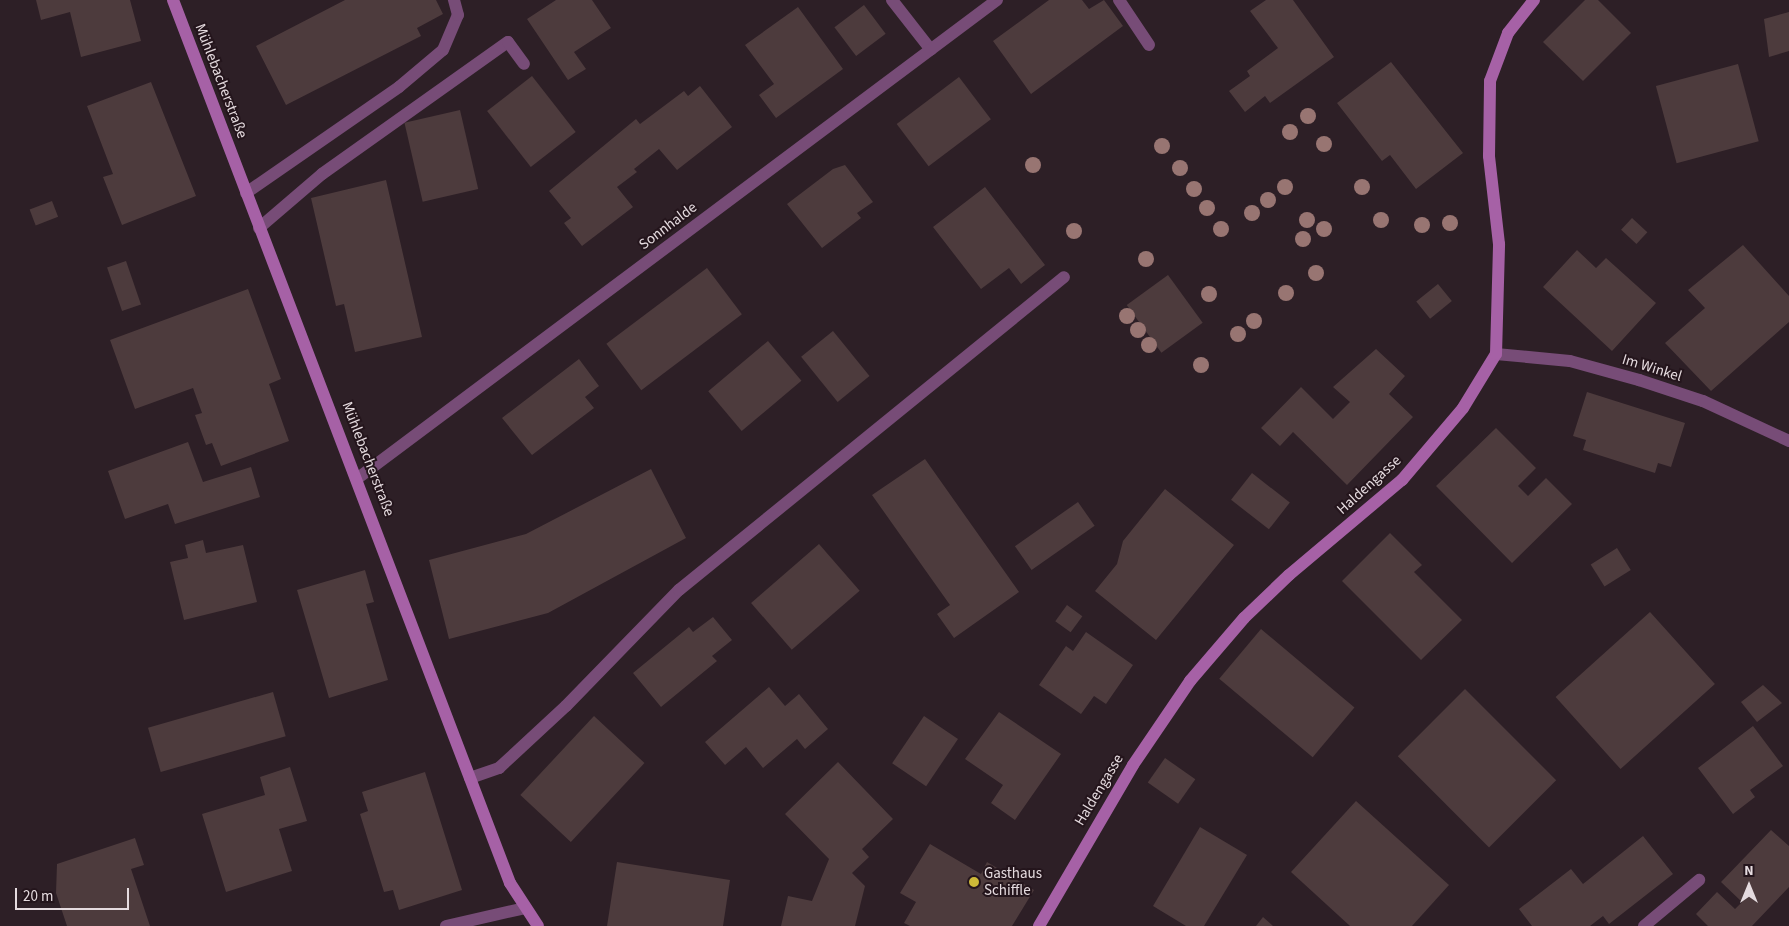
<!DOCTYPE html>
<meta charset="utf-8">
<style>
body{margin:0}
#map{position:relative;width:1789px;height:926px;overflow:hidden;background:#2d1f26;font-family:"Source Sans 3",sans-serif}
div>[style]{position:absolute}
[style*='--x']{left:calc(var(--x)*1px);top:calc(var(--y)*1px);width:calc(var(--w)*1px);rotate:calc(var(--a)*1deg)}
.building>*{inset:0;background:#4d3b3d;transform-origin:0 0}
.lane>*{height:12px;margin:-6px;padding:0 6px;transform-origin:6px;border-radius:6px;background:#774c77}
.street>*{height:12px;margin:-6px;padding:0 6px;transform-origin:6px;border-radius:6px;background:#774c77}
.secondary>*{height:12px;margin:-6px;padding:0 6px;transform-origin:6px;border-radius:6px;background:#a661a6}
.trees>*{width:16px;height:16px;margin:-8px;border-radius:50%;background:#987572}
.dots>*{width:14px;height:14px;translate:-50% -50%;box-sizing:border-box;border:2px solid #24151c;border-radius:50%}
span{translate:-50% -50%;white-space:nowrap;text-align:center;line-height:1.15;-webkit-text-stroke:4px #24151c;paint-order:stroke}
.street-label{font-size:15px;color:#e5dbdf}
.poi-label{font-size:15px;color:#e5dbdf}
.left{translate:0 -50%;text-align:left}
.north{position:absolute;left:1724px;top:861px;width:50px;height:50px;-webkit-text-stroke:4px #24151c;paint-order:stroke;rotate:0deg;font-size:14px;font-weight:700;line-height:20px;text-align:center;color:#e5dbdf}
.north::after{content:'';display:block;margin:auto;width:18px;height:22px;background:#e5dbdf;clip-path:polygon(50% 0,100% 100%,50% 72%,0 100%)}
.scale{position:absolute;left:15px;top:888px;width:114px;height:22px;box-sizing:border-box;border:2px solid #e5dbdf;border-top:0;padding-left:6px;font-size:15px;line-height:18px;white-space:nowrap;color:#e5dbdf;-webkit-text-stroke:4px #24151c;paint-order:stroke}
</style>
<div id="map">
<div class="building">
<div style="clip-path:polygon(36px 0,130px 0,141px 41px,81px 57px,70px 12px,41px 20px)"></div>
<div style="clip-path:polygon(345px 0,436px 0,443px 14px,417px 28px,421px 36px,286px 105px,256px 46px)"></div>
<div style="clip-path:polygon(556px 0,592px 0,611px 28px,574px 52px,586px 69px,568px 80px,527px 19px)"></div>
<div style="clip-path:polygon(1049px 0,1082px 0,1089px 9px,1104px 0,1123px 26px,1031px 94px,993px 41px)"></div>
<div style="clip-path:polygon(1266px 0,1293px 0,1334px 57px,1270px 103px,1265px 96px,1245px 112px,1229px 91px,1250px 76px,1247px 71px,1278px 48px,1250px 11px)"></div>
<div style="clip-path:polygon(1585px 0,1598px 0,1631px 33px,1583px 81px,1543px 42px)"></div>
<div style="left:864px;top:5px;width:36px;height:37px;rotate:53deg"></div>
<div style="clip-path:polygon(798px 7px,843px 69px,776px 118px,759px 95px,774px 84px,745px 45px)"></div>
<div style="clip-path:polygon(1789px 12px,1789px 51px,1769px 57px,1764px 19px)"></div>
<div style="clip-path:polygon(1391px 62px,1463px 153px,1416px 189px,1390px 155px,1382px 161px,1337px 103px)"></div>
<div style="left:1738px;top:64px;width:80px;height:85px;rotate:75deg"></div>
<div style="left:532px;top:76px;width:71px;height:57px;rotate:52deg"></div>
<div style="left:959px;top:77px;width:53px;height:78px;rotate:53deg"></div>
<div style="clip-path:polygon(151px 82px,196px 196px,122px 225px,103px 177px,113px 174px,87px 106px)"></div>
<div style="clip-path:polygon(700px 86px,732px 127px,677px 170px,659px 149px,634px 169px,637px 172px,617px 187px,633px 207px,582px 246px,564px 223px,571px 218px,549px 191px,636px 119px,640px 124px,684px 91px,688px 96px)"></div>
<div style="left:460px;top:110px;width:81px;height:57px;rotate:77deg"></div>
<div style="clip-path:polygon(845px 165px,873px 202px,857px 213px,861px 218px,822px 248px,787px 204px,833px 169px)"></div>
<div style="clip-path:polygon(386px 180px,422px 337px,355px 352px,344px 304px,336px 306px,311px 198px)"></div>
<div style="clip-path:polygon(985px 187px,1045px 265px,1021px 284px,1009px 268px,981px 289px,933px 227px)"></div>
<div style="left:52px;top:201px;width:17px;height:24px;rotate:69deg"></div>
<div style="left:1632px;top:218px;width:21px;height:16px;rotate:43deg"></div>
<div style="clip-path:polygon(1743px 245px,1789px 296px,1789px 322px,1711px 391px,1665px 343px,1705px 308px,1688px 290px)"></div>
<div style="clip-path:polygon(1577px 250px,1596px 268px,1606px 258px,1656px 303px,1612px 351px,1543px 287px)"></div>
<div style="left:126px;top:261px;width:46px;height:20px;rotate:71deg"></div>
<div style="left:707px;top:268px;width:58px;height:126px;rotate:53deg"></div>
<div style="left:1168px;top:275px;width:59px;height:51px;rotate:54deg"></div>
<div style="left:1438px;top:284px;width:22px;height:28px;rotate:51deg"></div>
<div style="clip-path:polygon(248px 289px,281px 379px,269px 384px,289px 441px,221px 466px,212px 443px,206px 445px,195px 415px,202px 413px,193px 388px,135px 409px,110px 340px)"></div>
<div style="left:833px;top:331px;width:58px;height:41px;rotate:51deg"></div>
<div style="left:768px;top:341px;width:52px;height:78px;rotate:50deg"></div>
<div style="clip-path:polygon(1376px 349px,1405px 376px,1389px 394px,1413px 417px,1347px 485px,1293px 432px,1280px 446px,1261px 428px,1301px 387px,1333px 419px,1350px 402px,1333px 387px)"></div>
<div style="clip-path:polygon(579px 359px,599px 386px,585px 397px,594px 408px,532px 455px,502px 418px)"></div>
<div style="clip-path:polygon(1587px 392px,1685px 423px,1671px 467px,1658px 463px,1655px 473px,1583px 450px,1586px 440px,1573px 436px)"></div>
<div style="clip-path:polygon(1496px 428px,1536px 468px,1518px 486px,1528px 496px,1546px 478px,1572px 504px,1512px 563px,1436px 486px)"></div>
<div style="clip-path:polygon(188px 442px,203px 482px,251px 467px,260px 497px,175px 524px,168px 504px,125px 519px,108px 471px)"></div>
<div style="clip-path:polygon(925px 459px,1019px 592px,954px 638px,937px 614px,950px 605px,872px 495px)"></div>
<div style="clip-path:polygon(651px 469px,686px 538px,548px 613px,449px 639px,429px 560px,526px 534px)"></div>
<div style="left:1252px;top:473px;width:48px;height:34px;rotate:38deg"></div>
<div style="clip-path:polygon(1165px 489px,1234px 545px,1156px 640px,1095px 591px,1117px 564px,1123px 541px)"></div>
<div style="left:1078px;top:502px;width:29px;height:77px;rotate:55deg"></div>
<div style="clip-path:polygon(1390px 533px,1422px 565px,1414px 572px,1462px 620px,1421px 660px,1342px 581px)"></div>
<div style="clip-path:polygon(203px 540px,206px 553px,243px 545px,257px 602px,184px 620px,170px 562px,188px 558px,185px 545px)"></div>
<div style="left:819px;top:544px;width:62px;height:90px;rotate:49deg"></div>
<div style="left:1617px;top:548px;width:26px;height:31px;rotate:58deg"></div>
<div style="clip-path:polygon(365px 570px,374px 602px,366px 604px,388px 680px,329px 698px,297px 590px)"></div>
<div style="left:1067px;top:605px;width:19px;height:20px;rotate:36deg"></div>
<div style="left:1650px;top:612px;width:97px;height:127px;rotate:48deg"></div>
<div style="clip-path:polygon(713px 617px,732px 640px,712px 656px,717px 661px,661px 707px,633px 673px,689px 627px,693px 632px)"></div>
<div style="left:1261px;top:629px;width:122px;height:65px;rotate:40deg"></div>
<div style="clip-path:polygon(1086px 632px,1133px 665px,1106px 704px,1094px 696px,1081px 714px,1039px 685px,1066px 646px,1073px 651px)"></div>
<div style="clip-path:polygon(1763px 685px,1782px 703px,1757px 722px,1741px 702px)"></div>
<div style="clip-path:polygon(769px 687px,785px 706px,799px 694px,828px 729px,805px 749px,797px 739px,763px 768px,746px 747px,725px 765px,705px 742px)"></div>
<div style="left:1465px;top:689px;width:129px;height:95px;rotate:45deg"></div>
<div style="left:273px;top:692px;width:46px;height:130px;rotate:74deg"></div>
<div style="clip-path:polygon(999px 712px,1061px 754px,1015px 820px,991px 803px,1003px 785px,965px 759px)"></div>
<div style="left:594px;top:716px;width:69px;height:108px;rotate:43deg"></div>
<div style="left:924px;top:716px;width:41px;height:57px;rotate:34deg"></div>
<div style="clip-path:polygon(1753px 726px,1783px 766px,1750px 790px,1755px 797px,1733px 814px,1698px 768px)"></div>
<div style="left:1165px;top:758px;width:37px;height:30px;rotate:35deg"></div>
<div style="clip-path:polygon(838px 762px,893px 819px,862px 849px,869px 857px,852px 873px,865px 886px,855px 926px,781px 926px,788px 896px,812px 901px,829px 859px,785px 814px)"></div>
<div style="clip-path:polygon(290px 767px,307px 821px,279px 829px,292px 871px,226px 892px,202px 814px,265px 795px,260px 777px)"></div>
<div style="clip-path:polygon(425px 772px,462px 890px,399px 910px,393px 890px,384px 892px,360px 814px,368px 811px,362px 792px)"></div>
<div style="clip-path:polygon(1356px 801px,1449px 885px,1412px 926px,1350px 926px,1291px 872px)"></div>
<div style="clip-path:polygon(1200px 827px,1247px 855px,1204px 926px,1186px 926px,1153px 906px)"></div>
<div style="clip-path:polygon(1771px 830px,1789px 846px,1789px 887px,1752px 926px,1708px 926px,1696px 914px,1717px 892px,1735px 909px,1742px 902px,1721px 882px)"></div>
<div style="clip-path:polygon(1643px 836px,1673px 874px,1609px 924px,1603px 916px,1590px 926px,1532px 926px,1519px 909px,1571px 869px,1583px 884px)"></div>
<div style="clip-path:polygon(135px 838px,144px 865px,131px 869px,150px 926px,67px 926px,56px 893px,57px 864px)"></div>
<div style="clip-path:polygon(930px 844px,981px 874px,987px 862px,1034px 890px,1012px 926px,910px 926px,904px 923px,916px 902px,900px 893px)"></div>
<div style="clip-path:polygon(617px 862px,730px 880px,723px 926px,607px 926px)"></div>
<div style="clip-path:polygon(1263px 917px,1273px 926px,1256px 926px)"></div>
</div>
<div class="lane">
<div style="--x:892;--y:0;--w:63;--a:52"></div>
<div style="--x:246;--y:193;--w:186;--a:-34.7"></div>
<div style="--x:399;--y:87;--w:57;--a:-40.1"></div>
<div style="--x:443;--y:50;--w:38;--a:-67"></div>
<div style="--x:458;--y:15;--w:16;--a:-105"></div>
<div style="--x:259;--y:228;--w:83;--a:-40.6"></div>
<div style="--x:322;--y:174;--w:228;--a:-35.4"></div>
<div style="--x:508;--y:42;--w:27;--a:54"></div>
<div style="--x:470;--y:778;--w:31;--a:-19"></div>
<div style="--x:499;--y:768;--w:91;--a:-42.8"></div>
<div style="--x:566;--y:706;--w:162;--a:-45.8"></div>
<div style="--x:679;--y:590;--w:496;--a:-39.1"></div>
<div style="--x:1644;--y:926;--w:72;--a:-39.9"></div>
</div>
<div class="street">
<div style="--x:1119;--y:0;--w:54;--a:56.3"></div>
<div style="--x:1496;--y:354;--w:74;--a:5.4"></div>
<div style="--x:1570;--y:361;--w:72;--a:15.4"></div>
<div style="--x:1639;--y:380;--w:67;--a:18.2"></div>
<div style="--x:1703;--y:401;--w:95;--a:24.9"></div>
<div style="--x:358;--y:478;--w:798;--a:-36.8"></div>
<div style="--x:446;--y:926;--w:81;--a:-12.8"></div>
</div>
<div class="secondary">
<div style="--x:173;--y:0;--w:945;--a:69.11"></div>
<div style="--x:510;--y:883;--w:51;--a:56.9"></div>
<div style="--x:1039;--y:926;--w:186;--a:-59.7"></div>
<div style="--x:1133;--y:765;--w:102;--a:-55.8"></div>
<div style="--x:1190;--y:681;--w:83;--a:-49.4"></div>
<div style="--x:1244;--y:618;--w:62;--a:-43.7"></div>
<div style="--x:1289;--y:575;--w:148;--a:-40.1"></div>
<div style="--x:1402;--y:480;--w:94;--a:-49.7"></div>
<div style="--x:1463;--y:408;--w:63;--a:-58.6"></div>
<div style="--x:1496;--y:354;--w:110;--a:-88.4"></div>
<div style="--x:1499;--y:244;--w:89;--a:-96.5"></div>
<div style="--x:1489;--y:156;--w:75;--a:-89.2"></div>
<div style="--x:1490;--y:81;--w:51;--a:-69.4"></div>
<div style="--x:1508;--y:33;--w:42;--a:-51.8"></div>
</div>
<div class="trees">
<div style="left:1308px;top:116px"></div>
<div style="left:1290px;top:132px"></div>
<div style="left:1324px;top:144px"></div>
<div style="left:1162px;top:146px"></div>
<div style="left:1033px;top:165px"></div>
<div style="left:1180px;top:168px"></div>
<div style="left:1285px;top:187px"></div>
<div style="left:1362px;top:187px"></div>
<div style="left:1194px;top:189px"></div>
<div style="left:1268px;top:200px"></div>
<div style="left:1207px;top:208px"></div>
<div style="left:1252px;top:213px"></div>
<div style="left:1307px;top:220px"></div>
<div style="left:1381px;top:220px"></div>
<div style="left:1450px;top:223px"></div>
<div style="left:1422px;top:225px"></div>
<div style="left:1221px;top:229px"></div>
<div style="left:1324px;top:229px"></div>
<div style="left:1074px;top:231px"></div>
<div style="left:1303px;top:239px"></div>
<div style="left:1146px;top:259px"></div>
<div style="left:1316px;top:273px"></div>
<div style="left:1286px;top:293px"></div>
<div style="left:1209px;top:294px"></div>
<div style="left:1127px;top:316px"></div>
<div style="left:1254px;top:321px"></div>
<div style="left:1138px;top:330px"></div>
<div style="left:1238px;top:334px"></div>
<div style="left:1149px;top:345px"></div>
<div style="left:1201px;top:365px"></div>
</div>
<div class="dots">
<div style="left:974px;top:882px;background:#cdb938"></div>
</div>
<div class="street-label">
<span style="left:221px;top:81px;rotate:69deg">Mühlebacherstraße</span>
<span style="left:668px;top:226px;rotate:-37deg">Sonnhalde</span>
<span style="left:1652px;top:368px;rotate:17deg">Im Winkel</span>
<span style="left:368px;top:459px;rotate:69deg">Mühlebacherstraße</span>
<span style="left:1369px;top:485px;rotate:-42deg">Haldengasse</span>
<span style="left:1099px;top:790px;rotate:-59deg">Haldengasse</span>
</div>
<div class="poi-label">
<span class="left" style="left:984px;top:882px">Gasthaus<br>Schiffle</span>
</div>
<div class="north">N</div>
<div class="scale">20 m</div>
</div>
